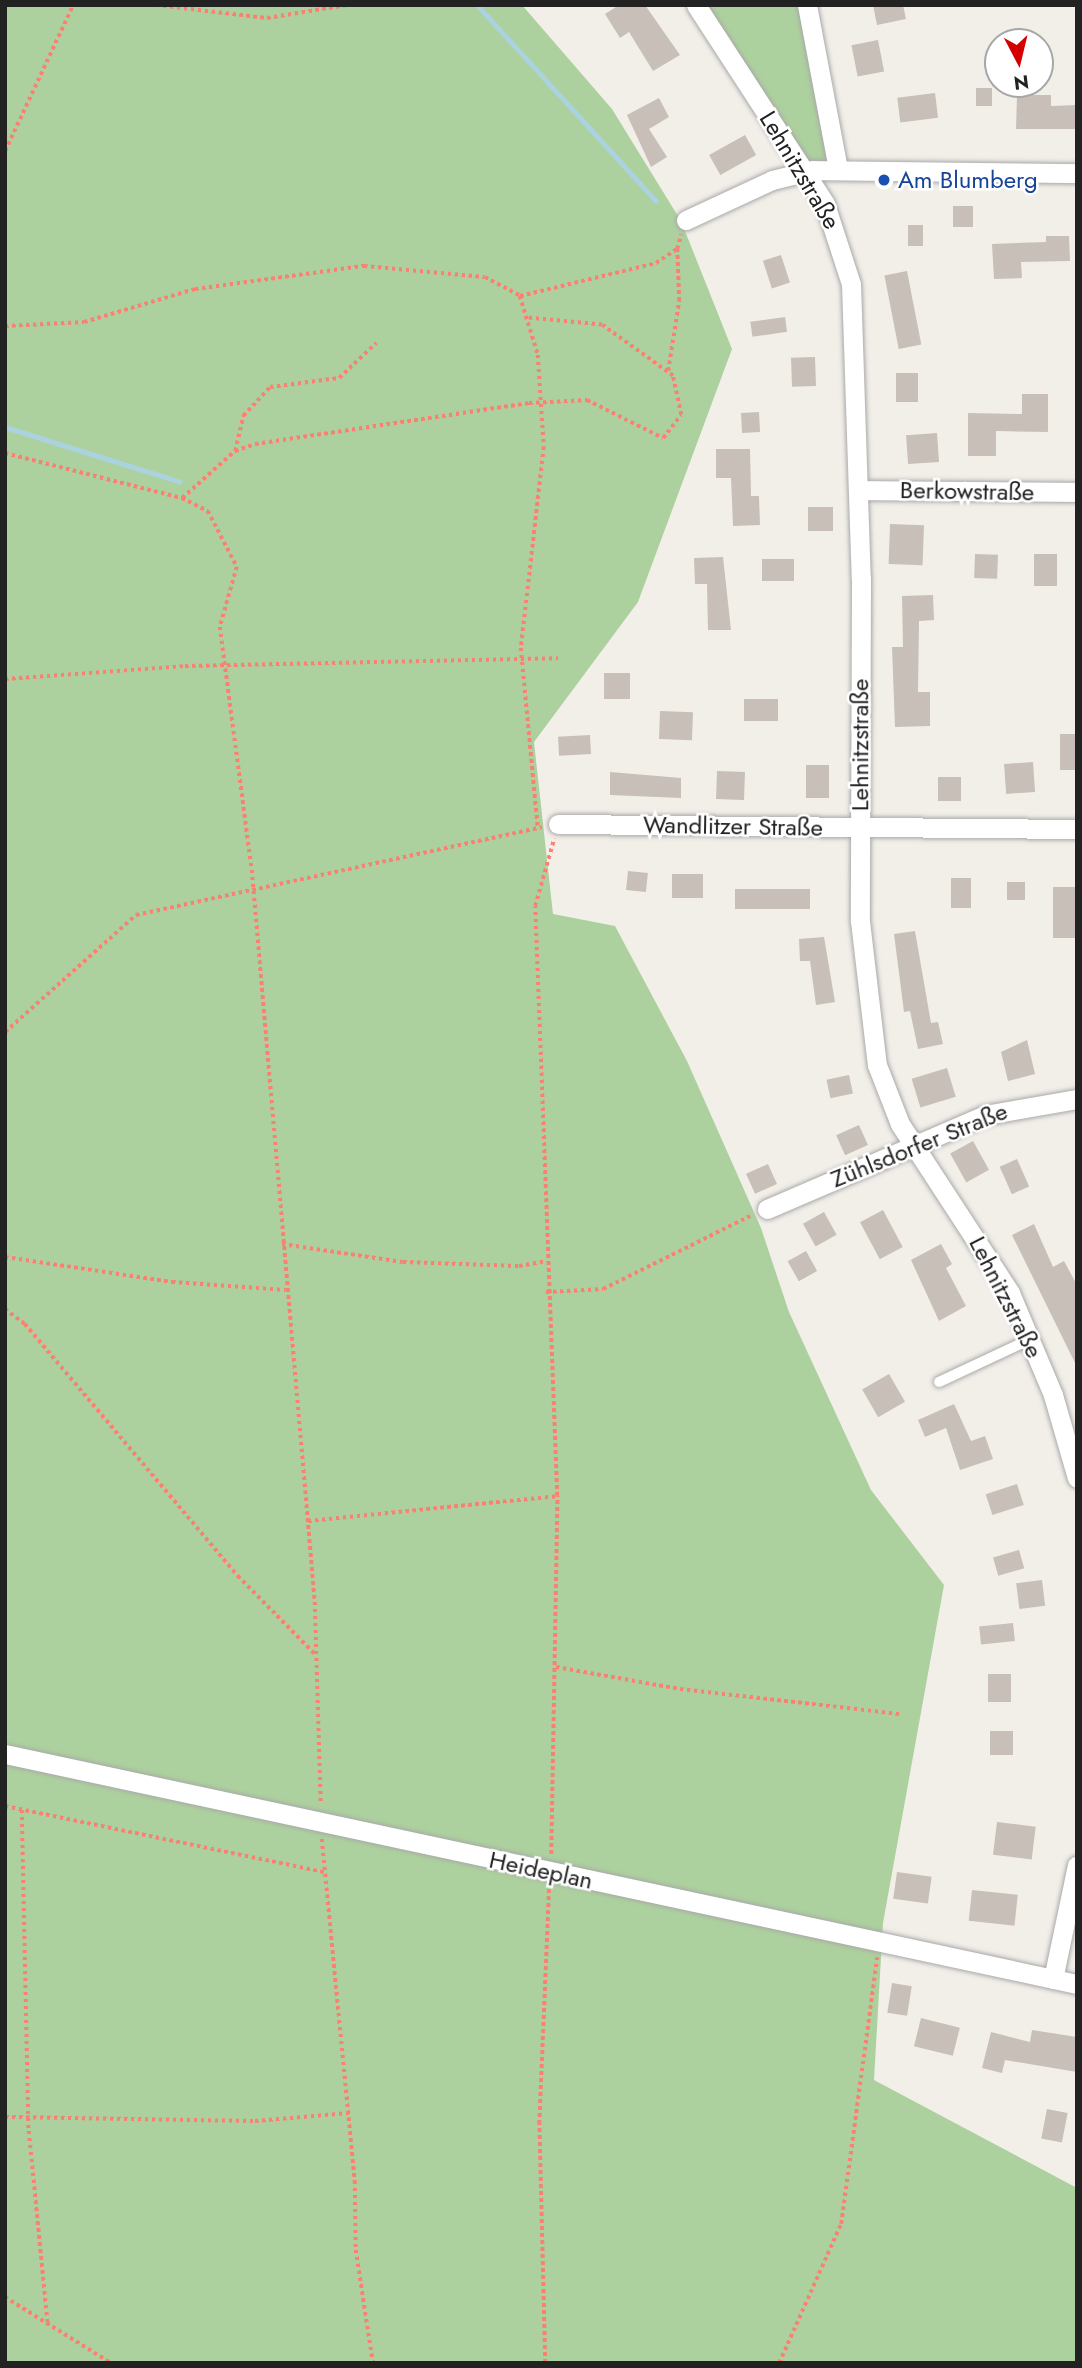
<!DOCTYPE html>
<meta charset="utf-8">
<style>
body{margin:0}
#map{position:relative;width:1082px;height:2368px;overflow:hidden;background:#f2efe9;font-family:Jost,sans-serif}
div>[style]{position:absolute}
[style*='--x']{left:calc(var(--x)*1px);top:calc(var(--y)*1px);width:calc(var(--w)*1px);rotate:calc(var(--a)*1deg)}
.forest>*{inset:0;background:#add19e}
.stream>*{height:5px;margin:-2.5px;padding:0 2.5px;transform-origin:2.5px;border-radius:2.5px;background:#aad3df}
.building>*{inset:0;background:#c7bfb8;transform-origin:0 0}
.path>*{height:3.5px;margin-top:-1.75px;transform-origin:0;background:repeating-linear-gradient(90deg,#fa8072 0 3.5px,transparent 0 7px)}
.roads{filter:drop-shadow(0 0 2px #a9a9a9) drop-shadow(0 0 2px #a9a9a9)}
.lane>*{height:10px;margin:-5px;padding:0 5px;transform-origin:5px;border-radius:5px;background:#fff}
.street>*{height:19px;margin:-9.5px;padding:0 9.5px;transform-origin:9.5px;border-radius:9.5px;background:#fff}
.dots>*{width:19px;height:19px;translate:-50% -50%;box-sizing:border-box;border:4px solid #fff;border-radius:50%}
span{translate:-50% -50%;white-space:nowrap;text-align:center;line-height:1.15;-webkit-text-stroke:5px #fff;paint-order:stroke}
.street-label{font-size:24px;color:#222}
.transit-label{font-size:24px;color:#164399}
.left{translate:0 -50%;text-align:left}
.frame{position:absolute;inset:0;border:7px solid #222;pointer-events:none}
.north{position:absolute;left:984px;top:28px;width:70px;height:70px;box-sizing:border-box;background:#fff;border:2px solid #a7a7a7;border-radius:50%;rotate:173deg;font-size:19px;font-weight:700;line-height:28px;text-align:center;color:#222}
.north::after{content:'';display:block;margin:auto;width:24px;height:32px;background:#d40000;clip-path:polygon(50% 0,100% 100%,50% 72%,0 100%)}
</style>
<div id="map">
<div class="forest">
<div style="clip-path:polygon(5px 5px,522px 5px,612px 109px,681px 221px,732px 349px,638px 602px,534px 742px,553px 914px,615px 926px,687px 1061px,761px 1228px,789px 1312px,871px 1490px,944px 1585px,883px 1923px,874px 2080px,1077px 2188px,1077px 2363px,5px 2363px)"></div>
<div style="clip-path:polygon(696px 5px,807px 5px,838px 169px,804px 172px)"></div>
</div>
<div class="stream">
<div style="--x:477;--y:5;--w:265;--a:47.6"></div>
<div style="--x:5;--y:427;--w:183;--a:17.4"></div>
</div>
<div class="building">
<div style="clip-path:polygon(619px 5px,645px 5px,680px 55px,653px 71px,629px 32px,620px 38px,605px 14px)"></div>
<div style="clip-path:polygon(873px 5px,903px 5px,906px 19px,877px 25px)"></div>
<div style="left:878px;top:40px;width:32px;height:27px;rotate:79deg"></div>
<div style="left:976px;top:88px;width:16px;height:18px"></div>
<div style="left:935px;top:93px;width:25px;height:38px;rotate:83deg"></div>
<div style="clip-path:polygon(1017px 95px,1051px 95px,1051px 106px,1077px 105px,1077px 129px,1016px 129px)"></div>
<div style="clip-path:polygon(659px 98px,669px 117px,649px 129px,667px 157px,651px 167px,627px 115px)"></div>
<div style="left:745px;top:135px;width:23px;height:41px;rotate:61deg"></div>
<div style="left:953px;top:206px;width:20px;height:21px"></div>
<div style="left:908px;top:225px;width:15px;height:21px"></div>
<div style="clip-path:polygon(1046px 236px,1069px 236px,1070px 261px,1021px 262px,1022px 278px,994px 279px,992px 244px,1046px 242px)"></div>
<div style="left:781px;top:255px;width:29px;height:19px;rotate:72deg"></div>
<div style="left:907px;top:271px;width:75px;height:23px;rotate:79deg"></div>
<div style="left:785px;top:317px;width:15px;height:35px;rotate:82deg"></div>
<div style="left:815px;top:357px;width:29px;height:24px;rotate:88deg"></div>
<div style="left:896px;top:373px;width:22px;height:29px"></div>
<div style="clip-path:polygon(1022px 394px,1048px 394px,1048px 432px,996px 431px,996px 456px,968px 456px,968px 413px,1022px 414px)"></div>
<div style="left:759px;top:412px;width:20px;height:18px;rotate:87deg"></div>
<div style="left:937px;top:433px;width:29px;height:31px;rotate:86deg"></div>
<div style="clip-path:polygon(716px 449px,750px 449px,751px 496px,759px 496px,760px 525px,733px 526px,731px 478px,716px 478px)"></div>
<div style="left:808px;top:507px;width:25px;height:24px"></div>
<div style="left:890px;top:524px;width:34px;height:40px;rotate:2deg"></div>
<div style="left:975px;top:554px;width:23px;height:24px;rotate:2deg"></div>
<div style="left:1034px;top:554px;width:23px;height:32px"></div>
<div style="clip-path:polygon(723px 557px,731px 630px,708px 630px,707px 584px,695px 584px,694px 558px)"></div>
<div style="left:762px;top:559px;width:32px;height:22px"></div>
<div style="clip-path:polygon(933px 595px,934px 620px,919px 621px,918px 692px,930px 692px,930px 726px,895px 727px,892px 647px,903px 647px,902px 596px)"></div>
<div style="left:630px;top:673px;width:26px;height:26px;rotate:90deg"></div>
<div style="left:744px;top:699px;width:34px;height:22px"></div>
<div style="left:660px;top:711px;width:33px;height:28px;rotate:2deg"></div>
<div style="left:1060px;top:734px;width:17px;height:36px"></div>
<div style="left:590px;top:735px;width:19px;height:32px;rotate:87deg"></div>
<div style="left:1033px;top:762px;width:30px;height:29px;rotate:86deg"></div>
<div style="left:806px;top:765px;width:23px;height:33px"></div>
<div style="left:717px;top:771px;width:28px;height:28px;rotate:2deg"></div>
<div style="clip-path:polygon(610px 772px,681px 778px,681px 798px,610px 795px)"></div>
<div style="left:938px;top:777px;width:23px;height:24px"></div>
<div style="left:628px;top:871px;width:20px;height:19px;rotate:6deg"></div>
<div style="left:672px;top:874px;width:31px;height:24px"></div>
<div style="left:951px;top:878px;width:20px;height:30px"></div>
<div style="left:1007px;top:882px;width:18px;height:18px"></div>
<div style="left:1053px;top:887px;width:24px;height:51px"></div>
<div style="left:810px;top:889px;width:20px;height:75px;rotate:90deg"></div>
<div style="clip-path:polygon(915px 931px,931px 1023px,938px 1022px,943px 1044px,918px 1049px,910px 1011px,904px 1012px,894px 934px)"></div>
<div style="clip-path:polygon(824px 937px,835px 1002px,816px 1005px,810px 961px,800px 961px,799px 939px)"></div>
<div style="clip-path:polygon(1027px 1040px,1035px 1074px,1008px 1081px,1001px 1052px)"></div>
<div style="left:947px;top:1068px;width:30px;height:37px;rotate:73deg"></div>
<div style="left:849px;top:1075px;width:19px;height:23px;rotate:78deg"></div>
<div style="left:859px;top:1125px;width:22px;height:25px;rotate:66deg"></div>
<div style="left:973px;top:1141px;width:33px;height:26px;rotate:61deg"></div>
<div style="left:1017px;top:1159px;width:30px;height:19px;rotate:66deg"></div>
<div style="left:768px;top:1164px;width:22px;height:24px;rotate:66deg"></div>
<div style="left:883px;top:1210px;width:42px;height:26px;rotate:62deg"></div>
<div style="left:824px;top:1212px;width:26px;height:24px;rotate:61deg"></div>
<div style="clip-path:polygon(1034px 1224px,1053px 1267px,1064px 1261px,1077px 1285px,1077px 1367px,1012px 1235px)"></div>
<div style="clip-path:polygon(941px 1244px,952px 1264px,946px 1268px,966px 1306px,939px 1321px,911px 1260px)"></div>
<div style="left:806px;top:1251px;width:23px;height:21px;rotate:61deg"></div>
<div style="left:889px;top:1374px;width:32px;height:31px;rotate:60deg"></div>
<div style="clip-path:polygon(954px 1404px,971px 1441px,985px 1436px,993px 1459px,960px 1470px,946px 1428px,925px 1437px,918px 1420px)"></div>
<div style="left:1017px;top:1484px;width:22px;height:33px;rotate:72deg"></div>
<div style="left:1019px;top:1550px;width:19px;height:27px;rotate:74deg"></div>
<div style="left:1042px;top:1580px;width:26px;height:26px;rotate:83deg"></div>
<div style="left:1013px;top:1623px;width:18px;height:34px;rotate:84deg"></div>
<div style="left:988px;top:1674px;width:23px;height:28px"></div>
<div style="left:990px;top:1731px;width:23px;height:24px"></div>
<div style="left:997px;top:1822px;width:39px;height:33px;rotate:7deg"></div>
<div style="left:897px;top:1872px;width:35px;height:27px;rotate:8deg"></div>
<div style="left:972px;top:1890px;width:46px;height:31px;rotate:6deg"></div>
<div style="left:892px;top:1983px;width:20px;height:30px;rotate:9deg"></div>
<div style="left:921px;top:2018px;width:40px;height:29px;rotate:14deg"></div>
<div style="clip-path:polygon(1032px 2030px,1077px 2037px,1077px 2072px,1005px 2060px,1002px 2073px,982px 2068px,991px 2032px,1030px 2042px)"></div>
<div style="left:1047px;top:2109px;width:21px;height:30px;rotate:11deg"></div>
</div>
<div class="path">
<div style="--x:156;--y:5;--w:112;--a:6.7"></div>
<div style="--x:267;--y:18;--w:81;--a:-9.2"></div>
<div style="--x:5;--y:151;--w:161;--a:-65"></div>
<div style="--x:520;--y:296;--w:140;--a:-13.6"></div>
<div style="--x:656;--y:263;--w:25;--a:-34"></div>
<div style="--x:677;--y:249;--w:15;--a:-74"></div>
<div style="--x:5;--y:326;--w:79;--a:-2.9"></div>
<div style="--x:84;--y:322;--w:116;--a:-16.6"></div>
<div style="--x:195;--y:289;--w:171;--a:-7.8"></div>
<div style="--x:364;--y:266;--w:121;--a:5.2"></div>
<div style="--x:485;--y:277;--w:40;--a:28"></div>
<div style="--x:520;--y:296;--w:62;--a:73"></div>
<div style="--x:538;--y:355;--w:92;--a:86.3"></div>
<div style="--x:544;--y:447;--w:202;--a:96.5"></div>
<div style="--x:521;--y:648;--w:181;--a:84.6"></div>
<div style="--x:668;--y:371;--w:71;--a:-81.1"></div>
<div style="--x:679;--y:301;--w:52;--a:-92.2"></div>
<div style="--x:235;--y:451;--w:36;--a:-77"></div>
<div style="--x:243;--y:416;--w:40;--a:-47"></div>
<div style="--x:270;--y:387;--w:70;--a:-7.4"></div>
<div style="--x:339;--y:378;--w:51;--a:-43.4"></div>
<div style="--x:5;--y:453;--w:183;--a:14.3"></div>
<div style="--x:182;--y:498;--w:71;--a:-41.6"></div>
<div style="--x:235;--y:451;--w:21;--a:-19"></div>
<div style="--x:255;--y:444;--w:277;--a:-8.5"></div>
<div style="--x:529;--y:403;--w:58;--a:-3"></div>
<div style="--x:587;--y:400;--w:85;--a:26.6"></div>
<div style="--x:663;--y:438;--w:29;--a:-52"></div>
<div style="--x:681;--y:415;--w:40;--a:-102"></div>
<div style="--x:673;--y:376;--w:87;--a:-144.3"></div>
<div style="--x:602;--y:325;--w:74;--a:-174.6"></div>
<div style="--x:182;--y:498;--w:29;--a:27"></div>
<div style="--x:208;--y:511;--w:63;--a:62.6"></div>
<div style="--x:237;--y:567;--w:62;--a:105.8"></div>
<div style="--x:220;--y:627;--w:245;--a:82.5"></div>
<div style="--x:252;--y:870;--w:735;--a:85.08"></div>
<div style="--x:315;--y:1602;--w:202;--a:88.3"></div>
<div style="--x:5;--y:679;--w:180;--a:-4.1"></div>
<div style="--x:185;--y:666;--w:373;--a:-1.2"></div>
<div style="--x:5;--y:1032;--w:176;--a:-41.8"></div>
<div style="--x:136;--y:915;--w:415;--a:-12.2"></div>
<div style="--x:282;--y:1244;--w:122;--a:8.5"></div>
<div style="--x:403;--y:1262;--w:116;--a:2"></div>
<div style="--x:519;--y:1266;--w:27;--a:-10"></div>
<div style="--x:5;--y:1257;--w:169;--a:8.5"></div>
<div style="--x:172;--y:1282;--w:114;--a:4"></div>
<div style="--x:546;--y:1292;--w:57;--a:-3"></div>
<div style="--x:603;--y:1289;--w:164;--a:-26.4"></div>
<div style="--x:5;--y:1309;--w:25;--a:37"></div>
<div style="--x:25;--y:1324;--w:330;--a:49.8"></div>
<div style="--x:238;--y:1576;--w:110;--a:45.4"></div>
<div style="--x:308;--y:1521;--w:250;--a:-5.7"></div>
<div style="--x:556;--y:1667;--w:126;--a:10.1"></div>
<div style="--x:680;--y:1689;--w:222;--a:6.5"></div>
<div style="--x:5;--y:1806;--w:326;--a:11.7"></div>
<div style="--x:22;--y:1810;--w:321;--a:88.8"></div>
<div style="--x:29;--y:2131;--w:194;--a:84.4"></div>
<div style="--x:322;--y:1839;--w:344;--a:84.5"></div>
<div style="--x:355;--y:2181;--w:69;--a:89.2"></div>
<div style="--x:356;--y:2250;--w:114;--a:81.4"></div>
<div style="--x:551;--y:1854;--w:358;--a:-89"></div>
<div style="--x:557;--y:1496;--w:590;--a:-92.14"></div>
<div style="--x:535;--y:906;--w:70;--a:-74.2"></div>
<div style="--x:5;--y:2117;--w:250;--a:0.9"></div>
<div style="--x:255;--y:2121;--w:94;--a:-4.9"></div>
<div style="--x:5;--y:2297;--w:125;--a:31.9"></div>
<div style="--x:545;--y:2363;--w:239;--a:-91.4"></div>
<div style="--x:539;--y:2124;--w:235;--a:-87.6"></div>
<div style="--x:779;--y:2363;--w:152;--a:-66"></div>
<div style="--x:841;--y:2224;--w:269;--a:-82.3"></div>
</div>
<div class="roads">
<div class="lane">
<div style="--x:939;--y:1382;--w:102;--a:-25.1"></div>
</div>
<div class="street">
<div style="--x:696;--y:5;--w:237;--a:57"></div>
<div style="--x:825;--y:204;--w:84;--a:72"></div>
<div style="--x:851;--y:284;--w:295;--a:88.1"></div>
<div style="--x:861;--y:579;--w:342;--a:90.2"></div>
<div style="--x:860;--y:921;--w:145;--a:83.3"></div>
<div style="--x:877;--y:1065;--w:63;--a:68.7"></div>
<div style="--x:900;--y:1124;--w:202;--a:56.9"></div>
<div style="--x:1010;--y:1293;--w:111;--a:67.1"></div>
<div style="--x:1053;--y:1395;--w:86;--a:73.9"></div>
<div style="--x:807;--y:5;--w:167;--a:79.3"></div>
<div style="--x:686;--y:220;--w:95;--a:-24.9"></div>
<div style="--x:772;--y:180;--w:42;--a:-13.7"></div>
<div style="--x:813;--y:170;--w:264;--a:0.7"></div>
<div style="--x:858;--y:490;--w:219;--a:0.5"></div>
<div style="--x:558;--y:824;--w:519;--a:0.55"></div>
<div style="--x:767;--y:1209;--w:237;--a:-23.3"></div>
<div style="--x:985;--y:1115;--w:93;--a:-9.9"></div>
<div style="--x:5;--y:1754;--w:1096;--a:12.11"></div>
<div style="--x:1053;--y:1979;--w:116;--a:-78.1"></div>
</div>
</div>
<div class="dots">
<div style="left:884px;top:180px;background:#1a4fb4"></div>
</div>
<div class="street-label">
<span style="left:800px;top:170px;rotate:59deg">Lehnitzstraße</span>
<span style="left:967px;top:491px;rotate:1deg">Berkowstraße</span>
<span style="left:860px;top:745px;rotate:-90deg">Lehnitzstraße</span>
<span style="left:733px;top:826px;rotate:1deg">Wandlitzer Straße</span>
<span style="left:919px;top:1145px;rotate:-22deg">Zühlsdorfer Straße</span>
<span style="left:1006px;top:1297px;rotate:63deg">Lehnitzstraße</span>
<span style="left:541px;top:1870px;rotate:12deg">Heideplan</span>
</div>
<div class="transit-label">
<span class="left" style="left:898px;top:180px">Am Blumberg</span>
</div>
<div class="frame"></div>
<div class="north">N</div>
</div>
